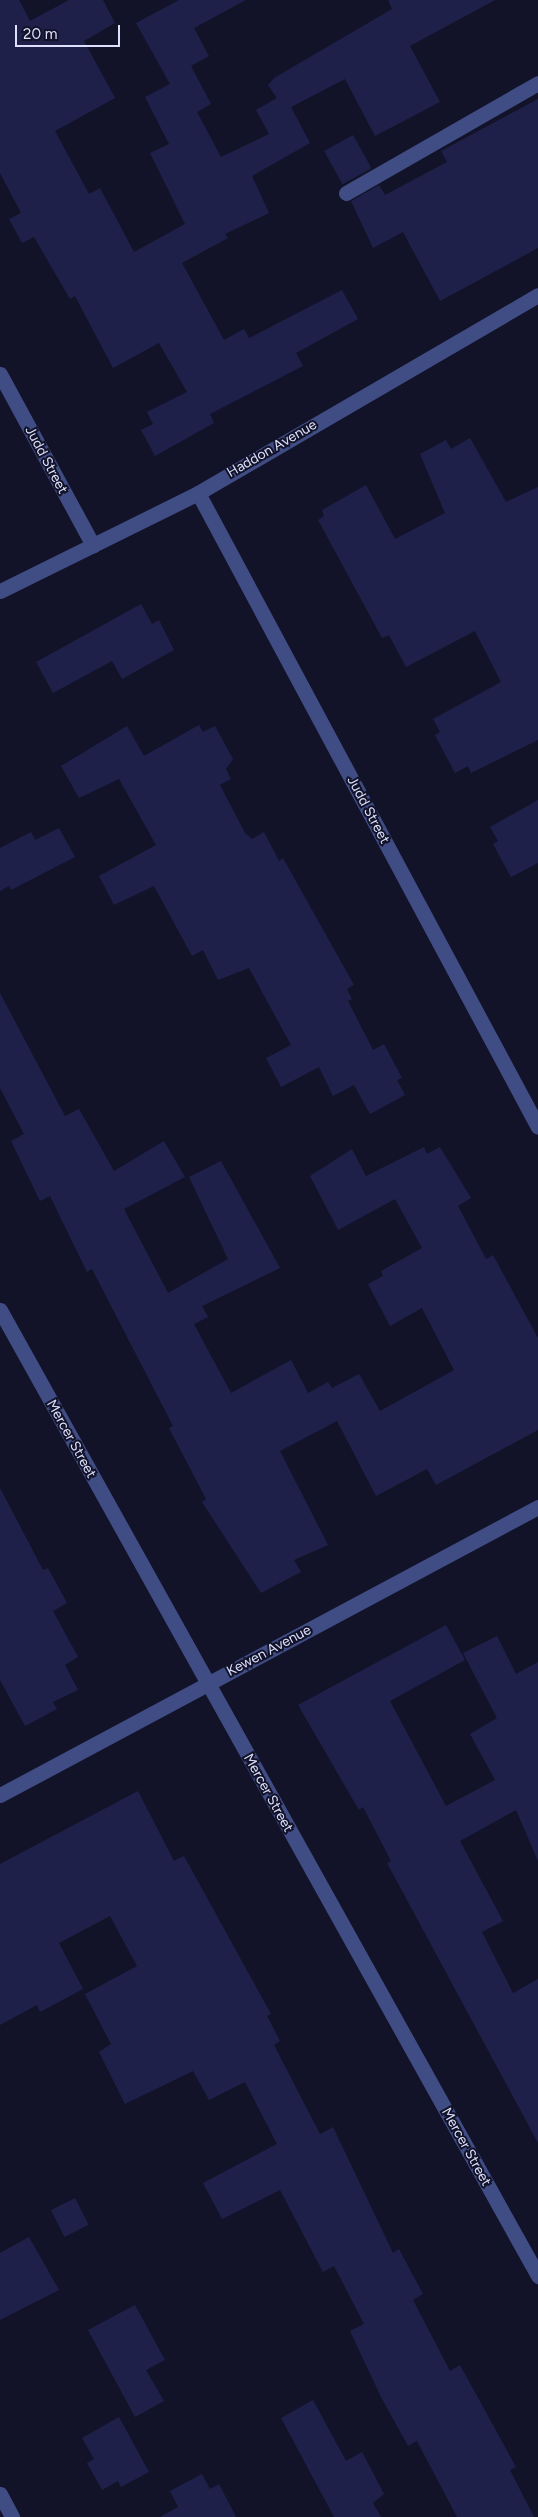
<!DOCTYPE html>
<style>
body{margin:0}
#map{position:relative;width:538px;height:2517px;overflow:hidden;background:#121329;font-family:Figtree,sans-serif}
div>[style]{position:absolute}
[style*='--x']{left:calc(var(--x)*1px);top:calc(var(--y)*1px);width:calc(var(--w)*1px);rotate:calc(var(--a)*1deg)}
.building>*{inset:0;background:#1f2049;transform-origin:0 0}
.minor>*{height:15px;margin:-7.5px;padding:0 7.5px;transform-origin:7.5px;border-radius:7.5px;background:#404d85}
span{translate:-50% -50%;white-space:nowrap;text-align:center;line-height:1.15;-webkit-text-stroke:4px #121329;paint-order:stroke}
.street-label{font-size:14px;color:#dce0fd}
.scale{position:absolute;left:15px;top:25px;width:105px;height:22px;box-sizing:border-box;border:2px solid #dce0fd;border-top:0;padding-left:6px;font-size:15px;line-height:18px;white-space:nowrap;color:#dce0fd;-webkit-text-stroke:4px #121329;paint-order:stroke}
</style>
<div id="map">
<div class="building">
<div style="clip-path:polygon(0 0,19px 0,30px 21px,69px 0,103px 0,115px 23px,84px 41px,115px 98px,55px 131px,89px 194px,100px 188px,134px 252px,185px 224px,150px 153px,169px 144px,145px 97px,170px 84px,136px 23px,179px 0,246px 0,194px 28px,209px 56px,191px 66px,211px 104px,197px 112px,221px 157px,269px 134px,256px 110px,277px 98px,268px 85px,274px 78px,392px 9px,388px 0,495px 0,410px 46px,440px 102px,375px 136px,345px 79px,291px 107px,310px 143px,252px 176px,269px 213px,225px 234px,228px 238px,182px 263px,224px 340px,244px 329px,249px 338px,342px 290px,358px 319px,296px 353px,303px 366px,210px 414px,214px 423px,155px 456px,141px 430px,153px 424px,147px 412px,187px 392px,159px 343px,113px 368px,75px 296px,70px 299px,34px 237px,22px 243px,9px 219px,21px 213px,0 173px)"></div>
<div style="clip-path:polygon(538px 99px,538px 248px,440px 301px,403px 232px,373px 248px,351px 201px,379px 185px,385px 195px,447px 162px,441px 151px)"></div>
<div style="left:353px;top:135px;width:38px;height:33px;rotate:61deg"></div>
<div style="clip-path:polygon(470px 438px,506px 502px,538px 487px,538px 740px,471px 773px,468px 766px,455px 773px,435px 735px,440px 732px,433px 719px,501px 682px,475px 631px,406px 667px,389px 635px,382px 638px,318px 520px,324px 516px,322px 510px,366px 485px,395px 539px,445px 513px,420px 454px,446px 440px,451px 449px)"></div>
<div style="clip-path:polygon(141px 604px,152px 624px,159px 620px,174px 650px,122px 679px,112px 661px,53px 693px,36px 662px)"></div>
<div style="clip-path:polygon(199px 725px,203px 732px,215px 726px,233px 759px,226px 769px,231px 779px,220px 785px,245px 833px,252px 839px,264px 832px,279px 861px,283px 858px,354px 985px,347px 989px,352px 999px,348px 1001px,373px 1050px,384px 1044px,402px 1078px,397px 1080px,405px 1095px,370px 1114px,354px 1085px,333px 1096px,319px 1067px,281px 1087px,266px 1058px,291px 1045px,249px 968px,218px 980px,203px 950px,192px 956px,154px 886px,114px 905px,99px 876px,156px 845px,119px 779px,79px 798px,61px 766px,127px 726px,144px 756px)"></div>
<div style="clip-path:polygon(538px 800px,538px 863px,511px 877px,493px 844px,498px 841px,490px 827px)"></div>
<div style="clip-path:polygon(59px 828px,75px 857px,11px 890px,9px 886px,0 891px,0 848px,31px 832px,35px 840px)"></div>
<div style="clip-path:polygon(0 993px,65px 1116px,79px 1109px,114px 1171px,164px 1141px,185px 1177px,124px 1209px,168px 1293px,228px 1259px,189px 1177px,221px 1161px,280px 1268px,202px 1306px,208px 1317px,194px 1324px,231px 1393px,291px 1360px,308px 1393px,328px 1382px,332px 1388px,359px 1374px,380px 1411px,454px 1370px,422px 1308px,390px 1326px,368px 1284px,383px 1276px,381px 1271px,422px 1248px,395px 1199px,338px 1230px,310px 1176px,352px 1149px,366px 1176px,424px 1147px,427px 1154px,440px 1147px,471px 1198px,458px 1206px,486px 1259px,493px 1255px,538px 1338px,538px 1430px,436px 1485px,427px 1469px,376px 1496px,337px 1421px,280px 1451px,328px 1545px,294px 1560px,301px 1572px,261px 1593px,202px 1502px,206px 1499px,169px 1428px,173px 1426px,92px 1269px,87px 1272px,50px 1196px,40px 1201px,11px 1141px,24px 1134px,0 1088px)"></div>
<div style="clip-path:polygon(0 1488px,43px 1570px,48px 1568px,67px 1603px,53px 1611px,78px 1657px,65px 1665px,78px 1690px,53px 1702px,57px 1709px,25px 1726px,0 1680px)"></div>
<div style="clip-path:polygon(446px 1625px,465px 1660px,390px 1701px,446px 1806px,495px 1780px,470px 1734px,497px 1718px,463px 1653px,497px 1636px,516px 1674px,538px 1662px,538px 1861px,516px 1810px,460px 1841px,503px 1921px,482px 1932px,513px 1993px,538px 1979px,538px 2143px,387px 1863px,391px 1861px,363px 1807px,359px 1810px,298px 1705px)"></div>
<div style="clip-path:polygon(138px 1791px,174px 1861px,184px 1856px,271px 2014px,267px 2016px,280px 2041px,274px 2045px,320px 2134px,333px 2127px,393px 2253px,399px 2249px,423px 2294px,413px 2300px,450px 2371px,460px 2365px,516px 2467px,510px 2470px,534px 2517px,457px 2517px,417px 2441px,408px 2446px,381px 2397px,350px 2331px,364px 2324px,334px 2266px,323px 2272px,280px 2190px,222px 2219px,203px 2183px,277px 2144px,245px 2082px,209px 2100px,193px 2071px,125px 2104px,99px 2052px,111px 2044px,85px 1994px,137px 1966px,110px 1916px,59px 1943px,83px 1989px,40px 2012px,37px 2005px,0 2025px,0 1864px)"></div>
<div style="left:75px;top:2198px;width:30px;height:27px;rotate:63deg"></div>
<div style="clip-path:polygon(29px 2237px,59px 2290px,0 2320px,0 2253px)"></div>
<div style="clip-path:polygon(135px 2305px,165px 2360px,146px 2370px,164px 2401px,135px 2417px,88px 2330px)"></div>
<div style="clip-path:polygon(313px 2400px,346px 2461px,362px 2452px,384px 2494px,373px 2503px,381px 2517px,334px 2517px,281px 2418px)"></div>
<div style="clip-path:polygon(119px 2417px,149px 2472px,121px 2487px,118px 2481px,102px 2490px,87px 2463px,94px 2459px,82px 2438px)"></div>
<div style="clip-path:polygon(202px 2474px,210px 2489px,219px 2484px,236px 2517px,160px 2517px,178px 2507px,170px 2491px)"></div>
</div>
<div class="minor">
<div style="--x:346;--y:193;--w:221;--a:-29.8"></div>
<div style="--x:0;--y:374;--w:195;--a:61.5"></div>
<div style="--x:198;--y:493;--w:719;--a:61.8"></div>
<div style="--x:0;--y:591;--w:221;--a:-26.3"></div>
<div style="--x:198;--y:493;--w:393;--a:-30.2"></div>
<div style="--x:0;--y:1310;--w:1106;--a:60.88"></div>
<div style="--x:0;--y:1795;--w:610;--a:-28.16"></div>
<div style="--x:0;--y:2494;--w:26;--a:62"></div>
</div>
<div class="street-label">
<span style="left:272px;top:449px;rotate:-30deg">Haddon Avenue</span>
<span style="left:46px;top:460px;rotate:62deg">Judd Street</span>
<span style="left:368px;top:810px;rotate:62deg">Judd Street</span>
<span style="left:71px;top:1439px;rotate:61deg">Mercer Street</span>
<span style="left:269px;top:1651px;rotate:-28deg">Kewen Avenue</span>
<span style="left:268px;top:1793px;rotate:61deg">Mercer Street</span>
<span style="left:466px;top:2147px;rotate:61deg">Mercer Street</span>
</div>
<div class="scale">20 m</div>
</div>
